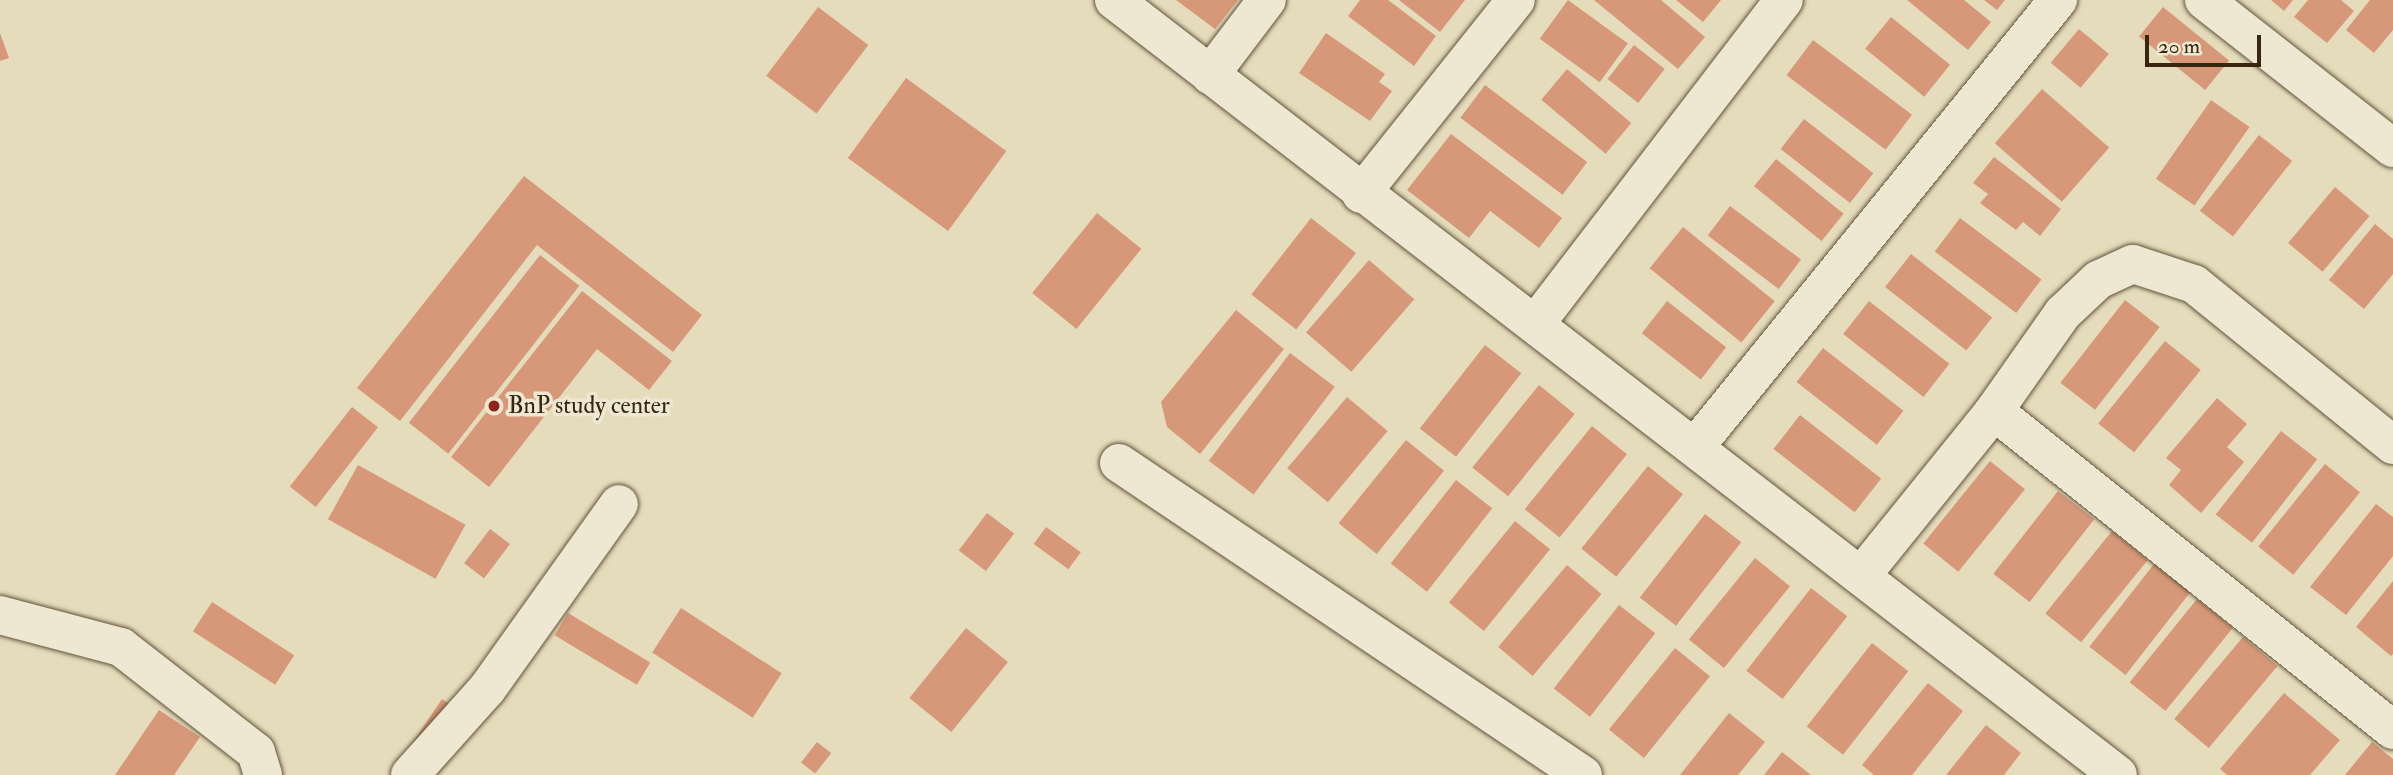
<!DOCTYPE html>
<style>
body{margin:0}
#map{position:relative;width:2393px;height:775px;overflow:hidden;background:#e5dcbc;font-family:"IM FELL Double Pica",serif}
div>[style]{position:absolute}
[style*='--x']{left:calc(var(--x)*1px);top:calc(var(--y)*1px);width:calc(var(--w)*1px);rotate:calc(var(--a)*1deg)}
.building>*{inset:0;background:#d79879;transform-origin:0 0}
.roads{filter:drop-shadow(0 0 2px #62543a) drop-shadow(0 0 2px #62543a)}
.minor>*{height:38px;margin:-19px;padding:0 19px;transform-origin:19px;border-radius:19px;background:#eee8d3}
.dots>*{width:19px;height:19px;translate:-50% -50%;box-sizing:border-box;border:4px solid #eee8d3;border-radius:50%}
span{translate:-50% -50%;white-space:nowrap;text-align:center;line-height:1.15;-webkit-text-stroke:7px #eee8d3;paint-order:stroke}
.poi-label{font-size:24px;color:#36260f}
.left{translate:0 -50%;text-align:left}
.scale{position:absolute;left:2145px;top:35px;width:116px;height:32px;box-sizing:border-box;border:4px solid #36260f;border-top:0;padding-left:9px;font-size:21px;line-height:24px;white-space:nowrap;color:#36260f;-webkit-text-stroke:5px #eee8d3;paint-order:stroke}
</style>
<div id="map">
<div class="building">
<div style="clip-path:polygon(1176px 0,1238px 0,1215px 29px)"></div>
<div style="clip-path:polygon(1360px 0,1388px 0,1436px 36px,1414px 66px,1348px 16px)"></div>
<div style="clip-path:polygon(1399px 0,1465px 0,1440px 32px)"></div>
<div style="left:1568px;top:0;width:74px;height:48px;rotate:36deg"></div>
<div style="clip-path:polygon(1594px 0,1661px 0,1705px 37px,1678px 69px)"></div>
<div style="clip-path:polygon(1676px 0,1721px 0,1703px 22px)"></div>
<div style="clip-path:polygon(1907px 0,1964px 0,1991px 22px,1968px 50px)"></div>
<div style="clip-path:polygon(1984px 0,2005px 0,1997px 10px)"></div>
<div style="clip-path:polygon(2271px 0,2293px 0,2284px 11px)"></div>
<div style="clip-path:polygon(2308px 0,2341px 0,2354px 11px,2327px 43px,2294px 17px)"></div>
<div style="clip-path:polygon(2370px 0,2393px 0,2393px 30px,2374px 53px,2346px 30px)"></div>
<div style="left:818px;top:7px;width:63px;height:86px;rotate:37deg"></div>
<div style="left:2163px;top:7px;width:85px;height:38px;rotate:39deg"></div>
<div style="left:1891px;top:17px;width:76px;height:41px;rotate:39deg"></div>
<div style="left:2079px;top:29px;width:39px;height:44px;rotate:40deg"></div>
<div style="clip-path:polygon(0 33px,9px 58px,0 61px)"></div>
<div style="clip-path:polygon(1326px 33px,1385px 74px,1379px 82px,1392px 91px,1370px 121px,1299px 73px)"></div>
<div style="left:1813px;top:40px;width:124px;height:44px;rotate:37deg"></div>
<div style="left:1634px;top:45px;width:39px;height:43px;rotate:38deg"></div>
<div style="left:1567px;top:69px;width:84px;height:40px;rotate:40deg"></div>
<div style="left:906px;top:78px;width:124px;height:99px;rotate:36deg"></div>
<div style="left:1485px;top:85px;width:128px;height:41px;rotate:37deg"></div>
<div style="left:2042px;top:89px;width:89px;height:72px;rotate:41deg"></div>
<div style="left:2211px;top:100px;width:47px;height:96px;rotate:35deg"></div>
<div style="left:1804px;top:119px;width:88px;height:38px;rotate:38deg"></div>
<div style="clip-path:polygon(1451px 134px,1562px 218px,1539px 248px,1490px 211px,1469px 238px,1407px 190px)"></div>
<div style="left:2259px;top:135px;width:42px;height:96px;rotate:38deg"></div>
<div style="clip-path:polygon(1994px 157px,2061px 209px,2040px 236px,2023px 222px,2016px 230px,1980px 203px,1988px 194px,1973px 183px)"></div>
<div style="left:1776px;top:159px;width:87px;height:35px;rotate:39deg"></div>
<div style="clip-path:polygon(524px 176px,702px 315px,673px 352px,537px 245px,400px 421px,357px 388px)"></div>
<div style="left:2335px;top:187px;width:45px;height:73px;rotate:40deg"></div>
<div style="left:1730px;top:206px;width:89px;height:37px;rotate:37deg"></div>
<div style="left:1097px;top:213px;width:57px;height:103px;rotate:39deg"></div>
<div style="left:1311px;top:218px;width:57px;height:97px;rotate:38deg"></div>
<div style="left:1960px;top:218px;width:102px;height:42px;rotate:37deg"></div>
<div style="clip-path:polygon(2375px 224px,2393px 239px,2393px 274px,2364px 309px,2329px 280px)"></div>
<div style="left:1683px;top:227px;width:118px;height:53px;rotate:39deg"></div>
<div style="left:1911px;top:254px;width:103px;height:42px;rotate:38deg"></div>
<div style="left:540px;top:255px;width:50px;height:213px;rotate:38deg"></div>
<div style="left:1369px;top:260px;width:60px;height:96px;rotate:41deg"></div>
<div style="clip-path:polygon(582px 291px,672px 361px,649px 390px,597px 349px,489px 487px,451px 457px)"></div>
<div style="left:2125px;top:300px;width:44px;height:105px;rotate:38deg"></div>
<div style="left:1667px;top:301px;width:75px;height:41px;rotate:38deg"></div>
<div style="left:1869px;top:301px;width:102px;height:42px;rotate:38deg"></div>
<div style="clip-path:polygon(1236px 310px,1284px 349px,1200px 454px,1167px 427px,1161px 402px)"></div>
<div style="left:2165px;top:341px;width:46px;height:106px;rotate:39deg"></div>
<div style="left:1485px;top:345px;width:46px;height:106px;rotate:38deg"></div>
<div style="left:1823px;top:348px;width:102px;height:43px;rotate:38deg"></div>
<div style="left:1290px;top:353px;width:56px;height:135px;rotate:37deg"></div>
<div style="left:1539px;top:385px;width:46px;height:106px;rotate:39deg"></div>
<div style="left:1347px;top:397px;width:53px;height:93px;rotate:40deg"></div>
<div style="clip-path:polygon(2217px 398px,2247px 424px,2227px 447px,2244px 462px,2201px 513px,2169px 485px,2181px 470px,2166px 458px)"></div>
<div style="left:352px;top:407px;width:33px;height:101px;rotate:38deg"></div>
<div style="left:1800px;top:415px;width:103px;height:43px;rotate:38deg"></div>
<div style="left:1592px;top:426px;width:45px;height:107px;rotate:39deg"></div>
<div style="left:2281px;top:431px;width:46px;height:106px;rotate:38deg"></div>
<div style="left:1406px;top:440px;width:49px;height:107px;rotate:39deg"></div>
<div style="left:1990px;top:461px;width:45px;height:106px;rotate:39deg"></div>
<div style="left:2325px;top:464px;width:45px;height:106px;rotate:39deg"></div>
<div style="left:358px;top:465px;width:123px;height:62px;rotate:29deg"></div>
<div style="left:1648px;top:466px;width:45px;height:106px;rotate:39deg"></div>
<div style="left:1456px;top:480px;width:46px;height:106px;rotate:38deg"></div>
<div style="left:2058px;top:491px;width:46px;height:105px;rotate:38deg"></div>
<div style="clip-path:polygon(2376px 504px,2393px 517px,2393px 556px,2346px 615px,2310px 587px)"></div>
<div style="left:987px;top:513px;width:34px;height:47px;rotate:37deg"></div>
<div style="left:1705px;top:514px;width:46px;height:106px;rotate:38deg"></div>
<div style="left:1515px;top:521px;width:45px;height:105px;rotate:39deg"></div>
<div style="left:1046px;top:527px;width:43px;height:21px;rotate:36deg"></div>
<div style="left:490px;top:529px;width:25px;height:43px;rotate:37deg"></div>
<div style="left:2112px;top:531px;width:46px;height:106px;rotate:39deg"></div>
<div style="left:1755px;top:558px;width:45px;height:105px;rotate:39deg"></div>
<div style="left:2154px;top:564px;width:46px;height:105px;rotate:38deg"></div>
<div style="left:1567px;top:565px;width:45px;height:107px;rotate:40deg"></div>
<div style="clip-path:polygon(2393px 581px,2393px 654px,2391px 656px,2356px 627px)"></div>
<div style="left:1811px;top:588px;width:46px;height:105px;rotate:38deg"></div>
<div style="left:2197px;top:599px;width:46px;height:107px;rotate:39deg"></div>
<div style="left:212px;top:602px;width:98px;height:35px;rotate:33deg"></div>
<div style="left:1619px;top:605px;width:46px;height:106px;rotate:38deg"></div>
<div style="left:681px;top:608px;width:120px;height:53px;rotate:33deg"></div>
<div style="left:568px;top:613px;width:96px;height:26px;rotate:31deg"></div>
<div style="left:966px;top:628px;width:54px;height:90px;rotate:39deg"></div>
<div style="left:2243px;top:637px;width:45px;height:107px;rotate:40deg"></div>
<div style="left:1872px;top:643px;width:46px;height:106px;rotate:38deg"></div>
<div style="left:1675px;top:648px;width:45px;height:105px;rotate:39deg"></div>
<div style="clip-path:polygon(1928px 683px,1963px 711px,1912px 775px,1874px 775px,1862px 765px)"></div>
<div style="clip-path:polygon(2284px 693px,2340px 740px,2310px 775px,2227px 775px,2220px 769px)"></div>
<div style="left:442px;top:699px;width:14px;height:67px;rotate:34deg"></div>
<div style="clip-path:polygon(159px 710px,200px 737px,174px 775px,115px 775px)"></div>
<div style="clip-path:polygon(1729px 713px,1765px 742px,1738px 775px,1680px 775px)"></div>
<div style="clip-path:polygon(1986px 725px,2021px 753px,2004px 775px,1946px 775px)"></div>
<div style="left:817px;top:742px;width:18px;height:26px;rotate:38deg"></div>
<div style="clip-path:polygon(2372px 742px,2393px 759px,2393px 775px,2345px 775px)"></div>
<div style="clip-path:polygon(1782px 752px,1811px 775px,1764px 775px)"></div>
</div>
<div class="roads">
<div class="minor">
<div style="--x:1114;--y:0;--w:1268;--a:37.66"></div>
<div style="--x:2204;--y:0;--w:240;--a:38.1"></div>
<div style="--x:1210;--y:75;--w:94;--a:-52.8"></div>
<div style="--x:1361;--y:194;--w:248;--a:-51.4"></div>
<div style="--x:1536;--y:323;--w:407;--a:-52.5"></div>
<div style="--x:1994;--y:411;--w:511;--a:38.64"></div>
<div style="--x:1695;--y:447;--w:576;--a:-50.92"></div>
<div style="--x:1119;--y:463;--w:559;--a:33.92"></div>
<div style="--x:1861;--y:576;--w:212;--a:-51.1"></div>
<div style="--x:1994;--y:411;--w:120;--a:-54.9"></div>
<div style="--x:2063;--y:313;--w:48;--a:-43.3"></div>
<div style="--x:2098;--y:280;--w:38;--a:-25"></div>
<div style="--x:2133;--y:264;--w:64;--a:18.2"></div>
<div style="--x:2194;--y:284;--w:256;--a:39"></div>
<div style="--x:0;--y:615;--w:125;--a:14.8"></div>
<div style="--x:121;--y:647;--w:171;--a:37.9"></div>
<div style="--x:256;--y:752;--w:24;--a:73"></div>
<div style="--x:410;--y:775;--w:115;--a:-48.2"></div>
<div style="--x:487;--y:689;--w:227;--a:-54.5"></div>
</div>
</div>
<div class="dots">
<div style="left:494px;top:406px;background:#8f2418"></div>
</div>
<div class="poi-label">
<span class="left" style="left:508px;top:406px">BnP study center</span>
</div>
<div class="scale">20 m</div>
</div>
